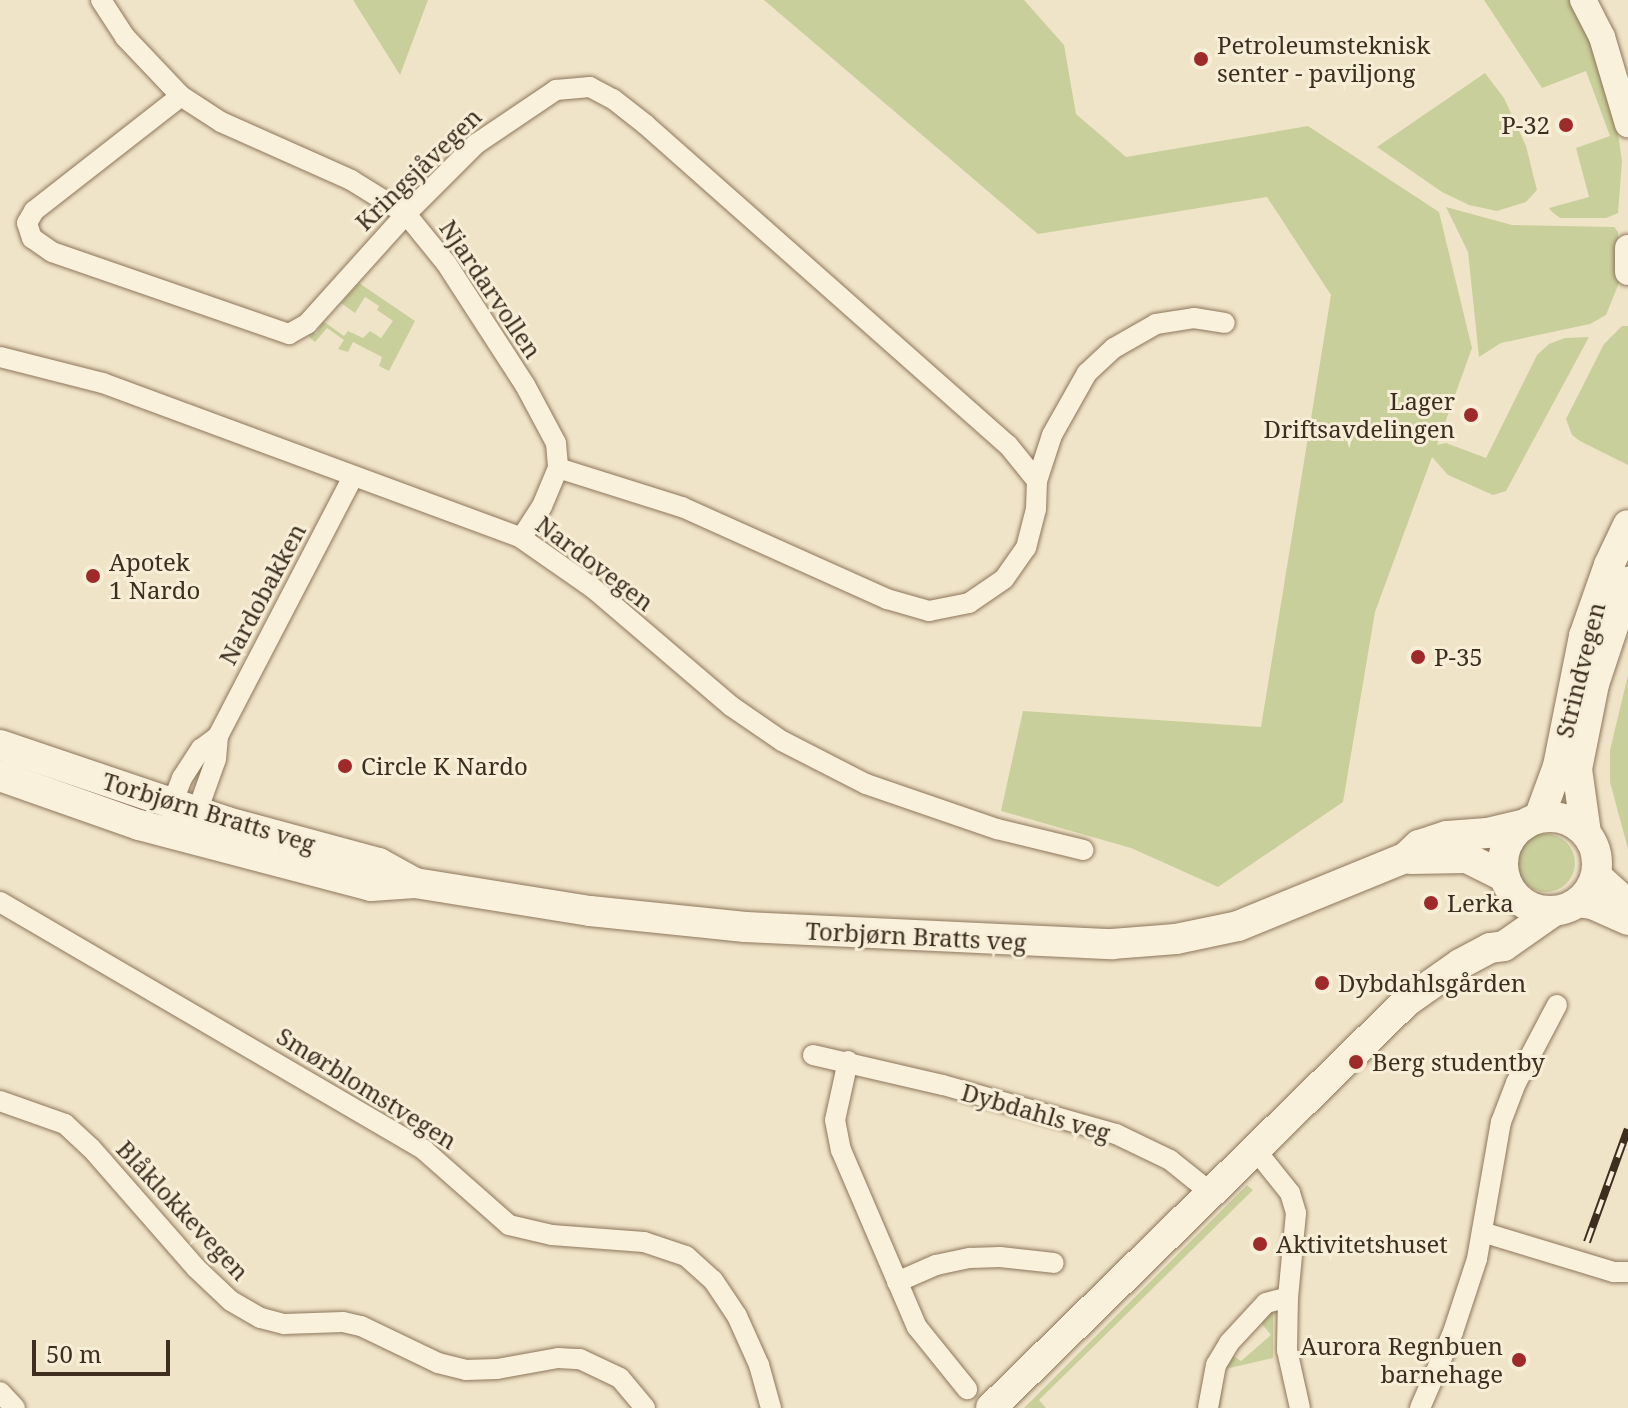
<!DOCTYPE html>
<meta charset="utf-8">
<style>
body{margin:0}
#map{position:relative;width:1628px;height:1408px;overflow:hidden;background:#f0e4c8;font-family:"Noto Serif",serif}
div>[style]{position:absolute}
[style*='--x']{left:calc(var(--x)*1px);top:calc(var(--y)*1px);width:calc(var(--w)*1px);rotate:calc(var(--a)*1deg)}
.green>*{inset:0;background:#c9cf9b}
.round{border-radius:50%}
.roads{filter:drop-shadow(0 0 2px #8d765c) drop-shadow(0 0 2px #8d765c)}
.minor>*{height:20px;margin:-10px;padding:0 10px;transform-origin:10px;border-radius:10px;background:#faf1dc}
.tertiary>*{height:26px;margin:-13px;padding:0 13px;transform-origin:13px;border-radius:13px;background:#faf1dc}
.secondary>*{height:30px;margin:-15px;padding:0 15px;transform-origin:15px;border-radius:15px;background:#faf1dc}
.secondary>.ring{margin:-15px;padding:0;box-sizing:content-box;background:none;border:30px solid #faf1dc;border-radius:50%}
.rail>*{height:8px;margin-top:-4px;transform-origin:0;background:repeating-linear-gradient(90deg,#f7eed8 0 15px,#3d2e20 0 30px);box-sizing:border-box;border-block:2px solid #3d2e20}
.dots>*{width:22px;height:22px;translate:-50% -50%;box-sizing:border-box;border:4px solid #f7eed8;border-radius:50%}
span{translate:-50% -50%;white-space:nowrap;text-align:center;line-height:1.15;-webkit-text-stroke:6px #f7eed8;paint-order:stroke}
.poi-label{font-size:24px;color:#3d2e20}
.left{translate:0 -50%;text-align:left}
.right{translate:-100% -50%;text-align:right}
.street-label{font-size:24px;color:#3d2e20}
.scale{position:absolute;left:32px;top:1340px;width:138px;height:36px;box-sizing:border-box;border:4px solid #3d2e20;border-top:0;padding-left:10px;font-size:24px;line-height:28px;white-space:nowrap;color:#3d2e20;-webkit-text-stroke:6px #f7eed8;paint-order:stroke}
</style>
<div id="map">
<div class="green">
<div style="clip-path:polygon(353px 0,428px 0,400px 75px)"></div>
<div style="clip-path:polygon(764px 0,1024px 0,1064px 45px,1076px 114px,1126px 157px,1308px 126px,1439px 212px,1472px 348px,1437px 445px,1446px 443px,1486px 458px,1537px 355px,1549px 344px,1565px 338px,1589px 337px,1506px 491px,1493px 495px,1448px 475px,1432px 457px,1375px 612px,1343px 802px,1218px 887px,1131px 848px,1001px 811px,1023px 711px,1261px 727px,1331px 295px,1267px 197px,1038px 234px)"></div>
<div style="clip-path:polygon(1484px 0,1571px 0,1597px 55px,1615px 113px,1622px 161px,1618px 213px,1606px 218px,1560px 218px,1551px 211px,1549px 208px,1589px 197px,1576px 148px,1610px 136px,1586px 71px,1542px 88px)"></div>
<div style="clip-path:polygon(1485px 73px,1504px 98px,1526px 146px,1537px 190px,1526px 202px,1497px 211px,1469px 205px,1442px 192px,1377px 147px)"></div>
<div style="clip-path:polygon(1446px 207px,1512px 225px,1614px 227px,1618px 232px,1619px 283px,1606px 315px,1590px 324px,1501px 343px,1479px 357px,1468px 252px)"></div>
<div style="clip-path:polygon(359px 283px,415px 321px,389px 371px,379px 366px,382px 357px,353px 342px,348px 352px,338px 349px,344px 340px,327px 328px,315px 342px,310px 338px,308px 333px,311px 330px,316px 334px,323px 321px,344px 336px,348px 331px,363px 338px,370px 331px,381px 338px,393px 321px,377px 310px,379px 306px,365px 297px,355px 313px,341px 303px)"></div>
<div style="clip-path:polygon(1622px 326px,1628px 326px,1628px 465px,1580px 441px,1572px 435px,1566px 419px,1604px 344px)"></div>
<div style="clip-path:polygon(1628px 675px,1628px 849px,1610px 782px,1610px 750px)"></div>
<div class="round" style="left:1517px;top:834px;width:58px;height:58px"></div>
<div style="clip-path:polygon(1247px 1185px,1253px 1190px,1039px 1400px,1046px 1408px,1024px 1408px)"></div>
<div style="clip-path:polygon(1273px 1309px,1273px 1358px,1225px 1369px,1220px 1408px,1215px 1408px,1229px 1353px,1241px 1361px,1271px 1335px,1261px 1323px)"></div>
</div>
<div class="roads">
<div class="minor">
<div style="--x:101;--y:0;--w:44;--a:57"></div>
<div style="--x:125;--y:37;--w:81;--a:46.5"></div>
<div style="--x:181;--y:96;--w:48;--a:33"></div>
<div style="--x:221;--y:122;--w:142;--a:24"></div>
<div style="--x:351;--y:180;--w:65;--a:31.7"></div>
<div style="--x:406;--y:214;--w:63;--a:50.8"></div>
<div style="--x:446;--y:263;--w:145;--a:57.1"></div>
<div style="--x:525;--y:385;--w:66;--a:61.9"></div>
<div style="--x:556;--y:443;--w:25;--a:85"></div>
<div style="--x:558;--y:468;--w:41;--a:112.8"></div>
<div style="--x:542;--y:506;--w:38;--a:123"></div>
<div style="--x:181;--y:96;--w:187;--a:142"></div>
<div style="--x:34;--y:211;--w:14;--a:120"></div>
<div style="--x:27;--y:223;--w:16;--a:72"></div>
<div style="--x:32;--y:238;--w:24;--a:35"></div>
<div style="--x:52;--y:252;--w:251;--a:19.1"></div>
<div style="--x:289;--y:334;--w:21;--a:-29"></div>
<div style="--x:307;--y:324;--w:148;--a:-48"></div>
<div style="--x:406;--y:214;--w:99;--a:-45"></div>
<div style="--x:476;--y:144;--w:97;--a:-34"></div>
<div style="--x:556;--y:90;--w:34;--a:-5"></div>
<div style="--x:590;--y:87;--w:26;--a:28"></div>
<div style="--x:613;--y:99;--w:42;--a:38.2"></div>
<div style="--x:646;--y:125;--w:483;--a:41.5"></div>
<div style="--x:1008;--y:445;--w:46;--a:51.1"></div>
<div style="--x:0;--y:357;--w:106;--a:14.2"></div>
<div style="--x:103;--y:383;--w:446;--a:20.3"></div>
<div style="--x:521;--y:538;--w:89;--a:34.9"></div>
<div style="--x:594;--y:589;--w:180;--a:40.5"></div>
<div style="--x:731;--y:706;--w:62;--a:34.5"></div>
<div style="--x:782;--y:741;--w:94;--a:27.1"></div>
<div style="--x:866;--y:784;--w:139;--a:19"></div>
<div style="--x:997;--y:829;--w:89;--a:13.7"></div>
<div style="--x:558;--y:468;--w:130;--a:17.5"></div>
<div style="--x:682;--y:507;--w:225;--a:24.2"></div>
<div style="--x:887;--y:599;--w:44;--a:15.9"></div>
<div style="--x:929;--y:611;--w:41;--a:-11.3"></div>
<div style="--x:969;--y:603;--w:42;--a:-34.4"></div>
<div style="--x:1004;--y:579;--w:38;--a:-55"></div>
<div style="--x:1026;--y:548;--w:40;--a:-75.6"></div>
<div style="--x:1036;--y:509;--w:28;--a:-88"></div>
<div style="--x:1037;--y:481;--w:48;--a:-71.9"></div>
<div style="--x:1052;--y:435;--w:71;--a:-60.6"></div>
<div style="--x:1087;--y:373;--w:37;--a:-43"></div>
<div style="--x:1114;--y:348;--w:48;--a:-29.7"></div>
<div style="--x:1156;--y:324;--w:38;--a:-9"></div>
<div style="--x:1194;--y:318;--w:31;--a:9"></div>
<div style="--x:172;--y:816;--w:12;--a:-90"></div>
<div style="--x:172;--y:804;--w:28;--a:-69"></div>
<div style="--x:182;--y:778;--w:35;--a:-57"></div>
<div style="--x:201;--y:749;--w:21;--a:-37"></div>
<div style="--x:188;--y:820;--w:12;--a:-42"></div>
<div style="--x:197;--y:812;--w:56;--a:-70.3"></div>
<div style="--x:216;--y:759;--w:23;--a:-85"></div>
<div style="--x:218;--y:736;--w:292;--a:-62.5"></div>
<div style="--x:0;--y:902;--w:491;--a:30.3"></div>
<div style="--x:424;--y:1150;--w:113;--a:41.4"></div>
<div style="--x:509;--y:1225;--w:44;--a:13.1"></div>
<div style="--x:552;--y:1235;--w:92;--a:4.4"></div>
<div style="--x:644;--y:1242;--w:44;--a:18.4"></div>
<div style="--x:686;--y:1256;--w:36;--a:42"></div>
<div style="--x:713;--y:1280;--w:43;--a:56.3"></div>
<div style="--x:737;--y:1316;--w:54;--a:65.8"></div>
<div style="--x:759;--y:1365;--w:45;--a:74.4"></div>
<div style="--x:813;--y:1055;--w:133;--a:13"></div>
<div style="--x:943;--y:1085;--w:180;--a:15.8"></div>
<div style="--x:1116;--y:1134;--w:60;--a:25.7"></div>
<div style="--x:1170;--y:1160;--w:51;--a:38.7"></div>
<div style="--x:848;--y:1061;--w:60;--a:102.4"></div>
<div style="--x:835;--y:1120;--w:31;--a:79"></div>
<div style="--x:841;--y:1150;--w:193;--a:66.8"></div>
<div style="--x:917;--y:1327;--w:80;--a:51.1"></div>
<div style="--x:0;--y:1101;--w:69;--a:19.5"></div>
<div style="--x:65;--y:1124;--w:35;--a:43"></div>
<div style="--x:91;--y:1148;--w:159;--a:48.8"></div>
<div style="--x:196;--y:1268;--w:48;--a:43.3"></div>
<div style="--x:231;--y:1301;--w:34;--a:30"></div>
<div style="--x:261;--y:1318;--w:24;--a:15"></div>
<div style="--x:284;--y:1324;--w:59;--a:-1.9"></div>
<div style="--x:343;--y:1322;--w:18;--a:13"></div>
<div style="--x:361;--y:1326;--w:85;--a:25.7"></div>
<div style="--x:438;--y:1363;--w:29;--a:14"></div>
<div style="--x:466;--y:1370;--w:31;--a:-2"></div>
<div style="--x:497;--y:1369;--w:62;--a:-10.2"></div>
<div style="--x:558;--y:1358;--w:22;--a:3"></div>
<div style="--x:580;--y:1359;--w:44;--a:25.4"></div>
<div style="--x:620;--y:1378;--w:39;--a:50"></div>
<div style="--x:1254;--y:1148;--w:58;--a:51.3"></div>
<div style="--x:1290;--y:1193;--w:21;--a:73"></div>
<div style="--x:1296;--y:1213;--w:84;--a:95.4"></div>
<div style="--x:1288;--y:1297;--w:53;--a:91.1"></div>
<div style="--x:1287;--y:1350;--w:59;--a:77.4"></div>
<div style="--x:1482;--y:1232;--w:138;--a:16.9"></div>
<div style="--x:1614;--y:1272;--w:14;--a:0"></div>
<div style="--x:897;--y:1282;--w:43;--a:-23.6"></div>
<div style="--x:936;--y:1265;--w:35;--a:-12"></div>
<div style="--x:970;--y:1258;--w:30;--a:-2"></div>
<div style="--x:1000;--y:1257;--w:54;--a:6.3"></div>
<div style="--x:0;--y:1392;--w:22;--a:47"></div>
<div style="--x:1208;--y:1408;--w:44;--a:-79.5"></div>
<div style="--x:1216;--y:1365;--w:26;--a:-59"></div>
<div style="--x:1229;--y:1343;--w:54;--a:-47.2"></div>
<div style="--x:1266;--y:1303;--w:23;--a:-15"></div>
<div style="--x:1420;--y:1408;--w:83;--a:-66.5"></div>
<div style="--x:1453;--y:1332;--w:77;--a:-71.8"></div>
<div style="--x:1477;--y:1259;--w:139;--a:-80.1"></div>
<div style="--x:1501;--y:1122;--w:42;--a:-69"></div>
<div style="--x:1516;--y:1083;--w:88;--a:-62.3"></div>
</div>
<div class="tertiary">
<div style="--x:1583;--y:0;--w:42;--a:62.8"></div>
<div style="--x:1602;--y:37;--w:91;--a:73.4"></div>
<div style="--x:1628;--y:248;--w:24;--a:90"></div>
<div style="--x:1596;--y:873;--w:43;--a:42.2"></div>
<div style="--x:1576;--y:904;--w:16;--a:7"></div>
<div style="--x:1592;--y:906;--w:39;--a:24"></div>
</div>
<div class="secondary">
<div style="--x:0;--y:745;--w:240;--a:18.7"></div>
<div style="--x:227;--y:822;--w:157;--a:15.1"></div>
<div style="--x:379;--y:863;--w:41;--a:29.1"></div>
<div style="--x:0;--y:776;--w:147;--a:19.4"></div>
<div style="--x:139;--y:825;--w:240;--a:14.7"></div>
<div style="--x:371;--y:886;--w:44;--a:-3.9"></div>
<div style="--x:415;--y:883;--w:177;--a:9.1"></div>
<div style="--x:590;--y:911;--w:156;--a:5.9"></div>
<div style="--x:745;--y:927;--w:367;--a:2.7"></div>
<div style="--x:1112;--y:944;--w:64;--a:-4.5"></div>
<div style="--x:1176;--y:939;--w:63;--a:-11.8"></div>
<div style="--x:1238;--y:926;--w:180;--a:-22.2"></div>
<div style="--x:1405;--y:858;--w:19;--a:-43"></div>
<div style="--x:1419;--y:845;--w:29;--a:-18"></div>
<div style="--x:1447;--y:836;--w:40;--a:-4.3"></div>
<div style="--x:1487;--y:833;--w:39;--a:-13"></div>
<div class="ring" style="left:1503px;top:817px;width:64px;height:64px"></div>
<div style="--x:1539;--y:818;--w:55;--a:-69.9"></div>
<div style="--x:1558;--y:766;--w:133;--a:-78.7"></div>
<div style="--x:1584;--y:636;--w:75;--a:-70.6"></div>
<div style="--x:1609;--y:565;--w:44;--a:-64.6"></div>
<div style="--x:1586;--y:833;--w:65;--a:-98"></div>
<div style="--x:1577;--y:769;--w:87;--a:-78.7"></div>
<div style="--x:1594;--y:684;--w:108;--a:-71.6"></div>
<div style="--x:1411;--y:859;--w:56;--a:-1"></div>
<div style="--x:1467;--y:858;--w:42;--a:26.6"></div>
<div style="--x:991;--y:1408;--w:581;--a:-44.37"></div>
<div style="--x:1406;--y:1002;--w:66;--a:-35.1"></div>
<div style="--x:1460;--y:964;--w:34;--a:-28"></div>
<div style="--x:1490;--y:948;--w:14;--a:-8"></div>
<div style="--x:1504;--y:946;--w:61;--a:-35"></div>
</div>
</div>
<div class="rail">
<div style="--x:1587;--y:1242;--w:120;--a:-70.1"></div>
</div>
<div class="dots">
<div style="left:1201px;top:59px;background:#9e2a2b"></div>
<div style="left:1566px;top:125px;background:#9e2a2b"></div>
<div style="left:1471px;top:415px;background:#9e2a2b"></div>
<div style="left:93px;top:576px;background:#9e2a2b"></div>
<div style="left:1418px;top:657px;background:#9e2a2b"></div>
<div style="left:345px;top:766px;background:#9e2a2b"></div>
<div style="left:1431px;top:903px;background:#9e2a2b"></div>
<div style="left:1322px;top:983px;background:#9e2a2b"></div>
<div style="left:1356px;top:1062px;background:#9e2a2b"></div>
<div style="left:1260px;top:1244px;background:#9e2a2b"></div>
<div style="left:1519px;top:1360px;background:#9e2a2b"></div>
</div>
<div class="poi-label">
<span class="left" style="left:1217px;top:59px">Petroleumsteknisk<br>senter - paviljong</span>
<span class="right" style="left:1550px;top:125px">P-32</span>
<span class="right" style="left:1455px;top:415px">Lager<br>Driftsavdelingen</span>
<span class="left" style="left:109px;top:576px">Apotek<br>1 Nardo</span>
<span class="left" style="left:1434px;top:657px">P-35</span>
<span class="left" style="left:361px;top:766px">Circle K Nardo</span>
<span class="left" style="left:1447px;top:903px">Lerka</span>
<span class="left" style="left:1338px;top:983px">Dybdahlsgården</span>
<span class="left" style="left:1372px;top:1062px">Berg studentby</span>
<span class="left" style="left:1276px;top:1244px">Aktivitetshuset</span>
<span class="right" style="left:1503px;top:1360px">Aurora Regnbuen<br>barnehage</span>
</div>
<div class="street-label">
<span style="left:418px;top:169px;rotate:-44deg">Kringsjåvegen</span>
<span style="left:491px;top:289px;rotate:56deg">Njardarvollen</span>
<span style="left:595px;top:563px;rotate:37deg">Nardovegen</span>
<span style="left:262px;top:594px;rotate:-62deg">Nardobakken</span>
<span style="left:1580px;top:670px;rotate:-76deg">Strindvegen</span>
<span style="left:209px;top:812px;rotate:17deg">Torbjørn Bratts veg</span>
<span style="left:916px;top:936px;rotate:3deg">Torbjørn Bratts veg</span>
<span style="left:367px;top:1088px;rotate:32deg">Smørblomstvegen</span>
<span style="left:1036px;top:1112px;rotate:16deg">Dybdahls veg</span>
<span style="left:183px;top:1210px;rotate:47deg">Blåklokkevegen</span>
</div>
<div class="scale">50 m</div>
</div>
